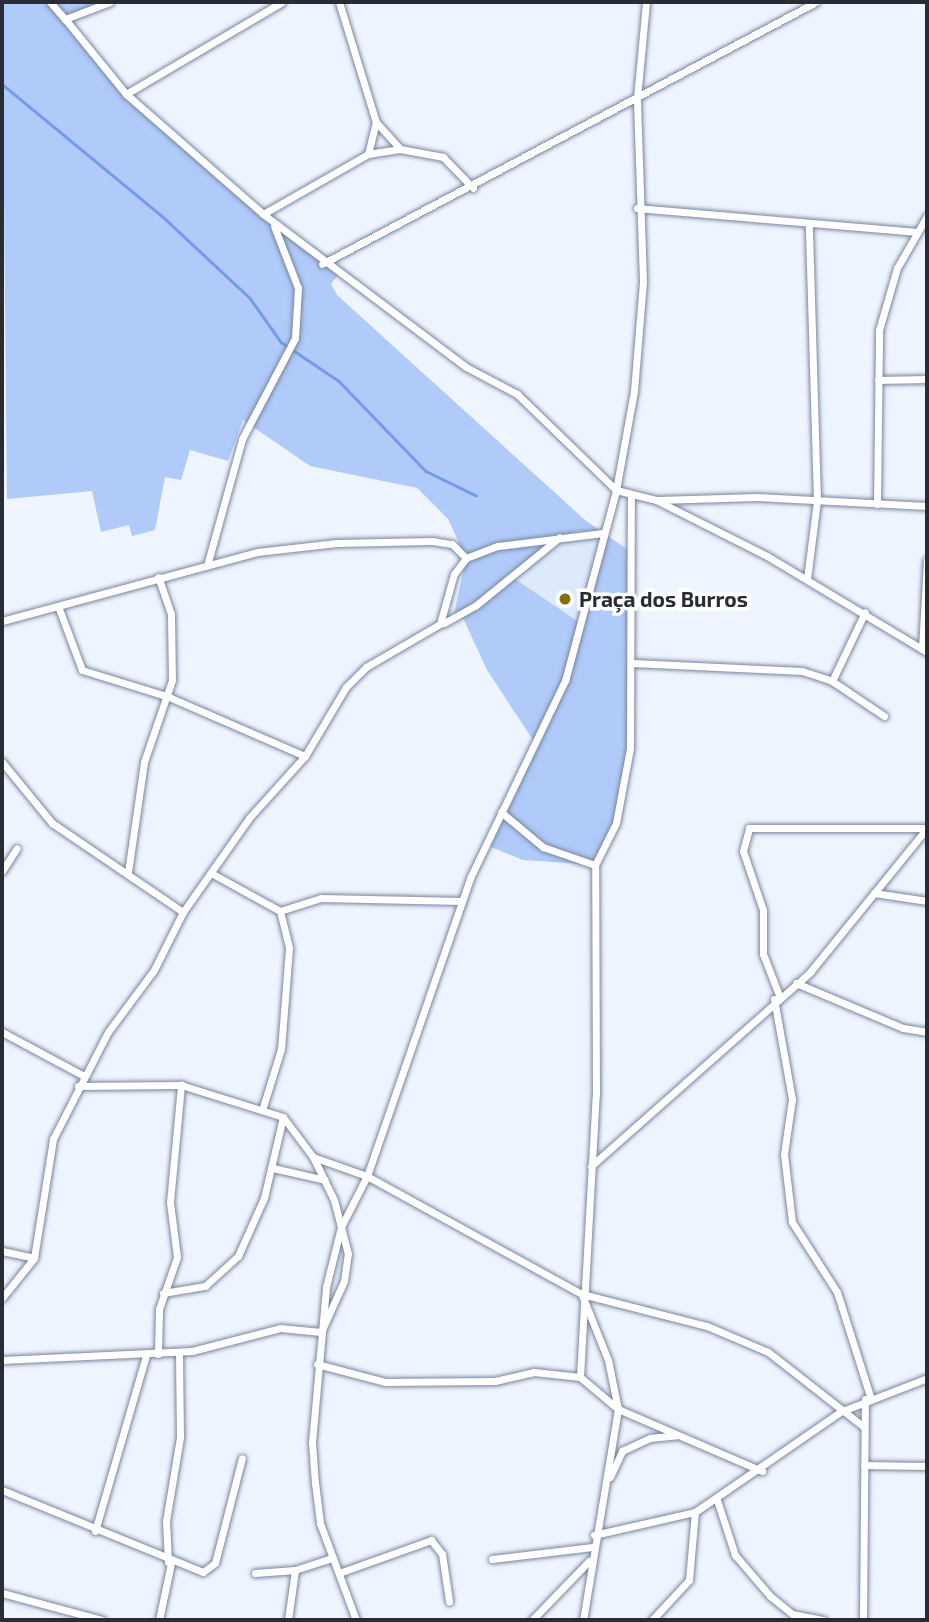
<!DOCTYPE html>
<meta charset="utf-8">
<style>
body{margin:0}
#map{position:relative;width:929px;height:1622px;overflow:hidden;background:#eff5ff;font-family:"Exo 2",sans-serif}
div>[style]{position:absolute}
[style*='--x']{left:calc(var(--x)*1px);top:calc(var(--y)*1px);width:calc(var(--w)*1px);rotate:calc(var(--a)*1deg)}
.built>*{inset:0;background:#dfe9fc}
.green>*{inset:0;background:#b0cafa}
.stream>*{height:2.5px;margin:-1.25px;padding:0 1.25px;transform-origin:1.25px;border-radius:1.25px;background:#739be9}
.roads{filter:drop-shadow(0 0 2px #79869d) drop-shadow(0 0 2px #79869d)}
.minor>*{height:7px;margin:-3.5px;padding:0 3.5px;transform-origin:3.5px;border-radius:3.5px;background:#fff}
.dots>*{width:19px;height:19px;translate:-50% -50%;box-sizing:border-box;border:4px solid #fff;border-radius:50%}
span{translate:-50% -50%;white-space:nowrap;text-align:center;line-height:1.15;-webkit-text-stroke:7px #fff;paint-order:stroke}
.poi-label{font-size:21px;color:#272c35;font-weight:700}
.left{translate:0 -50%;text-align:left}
.frame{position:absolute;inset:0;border:4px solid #272c35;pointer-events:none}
</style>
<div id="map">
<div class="built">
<div style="clip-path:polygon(580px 531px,603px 533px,580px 622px,508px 575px,562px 535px)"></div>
</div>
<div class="green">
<div style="clip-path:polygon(evenodd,2px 2px,110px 2px,66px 19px,126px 94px,338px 275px,331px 284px,337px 295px,585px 520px,631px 552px,630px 748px,616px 823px,595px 865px,523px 860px,486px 845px,535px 743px,487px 670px,464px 620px,454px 614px,466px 558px,448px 519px,417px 488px,310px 466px,243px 420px,228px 461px,190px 450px,181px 480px,165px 477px,155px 530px,132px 536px,129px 525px,101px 532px,92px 491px,7px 499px,2px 2px,580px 531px,602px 533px,579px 622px,509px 575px,562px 535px,580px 531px)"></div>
</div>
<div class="stream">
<div style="--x:2;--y:84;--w:206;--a:39.5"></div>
<div style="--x:161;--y:215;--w:122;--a:43"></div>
<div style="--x:250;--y:298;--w:54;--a:54.8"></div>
<div style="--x:281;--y:342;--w:70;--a:33.9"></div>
<div style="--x:339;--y:381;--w:125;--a:46"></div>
<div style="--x:426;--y:471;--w:55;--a:26.1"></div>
</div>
<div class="roads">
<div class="minor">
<div style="--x:50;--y:2;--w:23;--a:49"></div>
<div style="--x:65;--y:19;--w:48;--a:-20.7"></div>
<div style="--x:339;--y:2;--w:126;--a:72.9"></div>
<div style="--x:376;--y:122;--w:36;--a:48"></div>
<div style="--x:65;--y:19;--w:97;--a:50.9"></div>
<div style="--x:126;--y:94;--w:182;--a:41.2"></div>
<div style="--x:263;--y:214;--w:254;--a:37"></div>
<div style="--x:466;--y:367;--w:58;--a:27.9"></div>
<div style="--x:517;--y:394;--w:138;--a:44.1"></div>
<div style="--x:616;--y:490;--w:41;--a:14"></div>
<div style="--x:656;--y:500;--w:124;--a:26.8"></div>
<div style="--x:767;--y:556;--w:187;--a:31"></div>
<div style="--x:126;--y:94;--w:181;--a:-30.5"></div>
<div style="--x:368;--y:154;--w:32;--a:-9"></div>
<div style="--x:400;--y:149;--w:44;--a:10.5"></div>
<div style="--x:443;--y:157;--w:43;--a:45.9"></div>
<div style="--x:637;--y:208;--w:281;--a:4.9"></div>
<div style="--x:263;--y:214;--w:121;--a:-29.7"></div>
<div style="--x:368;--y:154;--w:32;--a:-76"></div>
<div style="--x:322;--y:264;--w:559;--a:-27.94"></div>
<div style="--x:878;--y:380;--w:49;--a:-1.2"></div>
<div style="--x:657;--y:500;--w:100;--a:-1.7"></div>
<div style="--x:757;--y:497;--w:170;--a:3"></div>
<div style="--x:877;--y:504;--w:174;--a:-89.3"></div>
<div style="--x:879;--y:330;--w:65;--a:-73.8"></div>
<div style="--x:897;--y:268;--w:60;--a:-60"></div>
<div style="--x:208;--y:562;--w:128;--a:-74.5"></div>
<div style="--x:242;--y:439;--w:114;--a:-62.3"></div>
<div style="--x:295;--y:338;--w:50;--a:-86.6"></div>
<div style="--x:298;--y:288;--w:66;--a:-111.2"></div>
<div style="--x:807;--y:579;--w:79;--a:-82.7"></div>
<div style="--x:817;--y:501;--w:277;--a:-91.7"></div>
<div style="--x:58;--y:606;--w:68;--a:69.4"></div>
<div style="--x:82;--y:670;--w:91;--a:17.2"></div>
<div style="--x:169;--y:697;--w:148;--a:23.5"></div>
<div style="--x:2;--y:621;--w:264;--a:-15.1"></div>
<div style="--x:257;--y:552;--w:80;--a:-6.5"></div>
<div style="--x:336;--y:543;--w:96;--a:-1.2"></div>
<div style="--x:432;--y:541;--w:20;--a:9"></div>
<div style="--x:452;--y:544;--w:20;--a:45"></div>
<div style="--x:444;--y:623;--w:35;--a:-29"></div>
<div style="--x:475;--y:606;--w:109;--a:-39.1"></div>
<div style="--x:922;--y:649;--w:89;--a:-86.8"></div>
<div style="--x:633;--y:663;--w:169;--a:2.7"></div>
<div style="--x:802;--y:671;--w:32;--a:18"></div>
<div style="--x:832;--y:681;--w:63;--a:33.9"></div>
<div style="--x:832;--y:681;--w:76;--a:-64.4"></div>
<div style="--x:2;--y:762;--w:79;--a:50.7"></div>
<div style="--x:52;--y:823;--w:158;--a:34.2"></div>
<div style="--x:501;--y:812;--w:55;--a:39.8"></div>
<div style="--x:543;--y:847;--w:55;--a:19.1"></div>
<div style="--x:2;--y:871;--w:27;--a:-57"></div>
<div style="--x:128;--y:872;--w:111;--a:-81.7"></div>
<div style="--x:144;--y:762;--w:87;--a:-71.1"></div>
<div style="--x:172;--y:680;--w:66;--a:-90.9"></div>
<div style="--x:171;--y:614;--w:39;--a:-109"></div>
<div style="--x:211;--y:873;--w:79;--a:28.8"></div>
<div style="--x:280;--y:911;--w:38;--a:76"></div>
<div style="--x:289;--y:948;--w:101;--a:94.5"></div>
<div style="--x:281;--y:1049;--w:61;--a:107.2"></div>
<div style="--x:874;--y:893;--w:54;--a:8.6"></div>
<div style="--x:280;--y:911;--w:43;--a:-17.6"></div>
<div style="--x:321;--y:898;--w:141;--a:1.2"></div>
<div style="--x:796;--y:983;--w:116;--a:22.8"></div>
<div style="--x:903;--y:1028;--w:24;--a:9"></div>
<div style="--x:779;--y:995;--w:44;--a:-111.3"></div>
<div style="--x:763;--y:954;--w:44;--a:-90"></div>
<div style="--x:763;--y:910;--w:62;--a:-108.7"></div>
<div style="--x:743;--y:851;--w:24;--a:-75"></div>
<div style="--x:749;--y:828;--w:178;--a:0"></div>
<div style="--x:774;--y:999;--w:102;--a:79.8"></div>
<div style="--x:792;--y:1099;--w:56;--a:98.3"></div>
<div style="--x:784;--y:1154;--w:68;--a:83.3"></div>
<div style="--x:792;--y:1222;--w:83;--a:57.3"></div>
<div style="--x:837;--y:1292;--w:109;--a:72.4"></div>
<div style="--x:2;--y:1032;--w:93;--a:28.2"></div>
<div style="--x:313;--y:1157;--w:57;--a:19.4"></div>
<div style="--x:367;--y:1176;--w:245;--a:28.8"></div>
<div style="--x:582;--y:1294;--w:129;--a:14.4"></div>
<div style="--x:707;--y:1326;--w:66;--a:23.1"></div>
<div style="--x:768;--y:1352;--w:122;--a:38"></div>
<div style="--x:591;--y:1166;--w:293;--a:-41.5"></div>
<div style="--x:810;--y:972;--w:186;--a:-50.9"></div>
<div style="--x:273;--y:1168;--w:53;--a:13"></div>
<div style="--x:2;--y:1251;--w:33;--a:12"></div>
<div style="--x:163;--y:1293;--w:43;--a:-9.5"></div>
<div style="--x:205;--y:1286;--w:45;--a:-42.3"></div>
<div style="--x:238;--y:1256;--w:64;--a:-65.9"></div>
<div style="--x:264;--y:1198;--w:83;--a:-76.8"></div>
<div style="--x:582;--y:1295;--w:70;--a:68.2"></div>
<div style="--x:608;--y:1360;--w:50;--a:78.5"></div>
<div style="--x:618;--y:1409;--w:214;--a:99.4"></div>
<div style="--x:2;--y:1298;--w:51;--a:-51.3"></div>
<div style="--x:34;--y:1258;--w:121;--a:-80.9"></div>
<div style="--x:53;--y:1139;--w:120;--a:-62.8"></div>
<div style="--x:108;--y:1032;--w:77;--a:-53.4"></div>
<div style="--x:154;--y:970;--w:65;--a:-63.4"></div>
<div style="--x:183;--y:912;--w:115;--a:-54.9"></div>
<div style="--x:249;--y:818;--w:84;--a:-47.9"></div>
<div style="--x:305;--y:756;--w:80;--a:-59.3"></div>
<div style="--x:346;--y:687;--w:28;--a:-45"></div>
<div style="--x:366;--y:667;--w:86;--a:-30.2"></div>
<div style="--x:440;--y:624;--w:52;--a:-74.4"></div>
<div style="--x:454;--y:574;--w:20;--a:-53"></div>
<div style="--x:466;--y:558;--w:34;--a:-21"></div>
<div style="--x:498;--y:546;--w:106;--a:-7.1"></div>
<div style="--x:158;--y:1354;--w:45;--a:-88.7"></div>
<div style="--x:159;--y:1309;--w:55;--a:-70.9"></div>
<div style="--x:177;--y:1257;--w:55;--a:-97.3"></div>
<div style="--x:170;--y:1202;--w:118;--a:-84.6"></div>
<div style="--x:2;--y:1360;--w:190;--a:-2.7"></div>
<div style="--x:192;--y:1351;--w:91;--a:-14.6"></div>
<div style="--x:280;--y:1328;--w:41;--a:5.6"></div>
<div style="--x:321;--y:1332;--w:56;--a:-65.7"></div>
<div style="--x:344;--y:1281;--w:27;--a:-82"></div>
<div style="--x:348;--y:1254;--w:56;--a:-104.5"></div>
<div style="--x:334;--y:1200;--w:48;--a:-116"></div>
<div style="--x:313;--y:1157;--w:50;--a:-126.9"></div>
<div style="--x:283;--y:1117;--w:107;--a:-162.6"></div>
<div style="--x:181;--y:1085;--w:103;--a:179.4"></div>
<div style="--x:317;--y:1364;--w:70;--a:14.8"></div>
<div style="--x:385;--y:1382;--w:110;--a:-0.5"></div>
<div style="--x:495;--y:1381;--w:40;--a:-13"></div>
<div style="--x:534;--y:1372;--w:46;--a:6.2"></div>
<div style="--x:580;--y:1377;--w:50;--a:40.1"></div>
<div style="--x:618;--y:1409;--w:157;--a:23.3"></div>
<div style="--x:580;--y:1377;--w:282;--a:-86.8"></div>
<div style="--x:596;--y:1095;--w:230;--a:-90.2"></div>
<div style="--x:595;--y:865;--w:47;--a:-63.4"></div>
<div style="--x:616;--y:823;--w:76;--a:-79.4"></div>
<div style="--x:630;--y:748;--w:253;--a:-89.8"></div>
<div style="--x:864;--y:1465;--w:63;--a:0.9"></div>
<div style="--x:610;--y:1477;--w:29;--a:-65"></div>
<div style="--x:622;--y:1451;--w:31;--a:-25"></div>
<div style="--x:650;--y:1438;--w:27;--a:-6"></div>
<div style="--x:2;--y:1490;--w:217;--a:22.2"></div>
<div style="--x:203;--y:1572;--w:15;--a:-37"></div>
<div style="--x:215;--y:1563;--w:108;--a:-75.6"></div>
<div style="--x:717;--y:1500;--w:58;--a:71.9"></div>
<div style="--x:735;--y:1555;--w:54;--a:49.5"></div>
<div style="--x:770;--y:1596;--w:28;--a:39"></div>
<div style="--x:792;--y:1614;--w:32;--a:11"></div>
<div style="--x:95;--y:1531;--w:183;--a:-73.8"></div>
<div style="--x:594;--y:1535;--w:104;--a:-12.8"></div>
<div style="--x:695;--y:1512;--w:176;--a:-34.6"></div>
<div style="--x:840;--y:1412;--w:93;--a:-21.3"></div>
<div style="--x:492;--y:1559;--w:101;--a:-6.8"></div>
<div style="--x:168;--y:1562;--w:41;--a:-92.8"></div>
<div style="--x:166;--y:1521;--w:85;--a:-80.5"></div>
<div style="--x:180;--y:1437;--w:85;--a:-90.7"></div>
<div style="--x:255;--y:1573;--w:40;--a:-4.3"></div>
<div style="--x:295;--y:1570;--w:40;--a:-18"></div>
<div style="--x:339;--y:1573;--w:98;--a:-19.7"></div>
<div style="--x:431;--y:1540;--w:18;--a:52"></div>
<div style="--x:442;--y:1554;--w:48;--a:81.5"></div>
<div style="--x:2;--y:1593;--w:104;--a:15.1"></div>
<div style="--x:159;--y:1620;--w:58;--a:-78.1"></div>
<div style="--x:288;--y:1620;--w:50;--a:-82"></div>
<div style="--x:356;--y:1620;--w:103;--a:-110.4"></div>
<div style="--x:320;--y:1523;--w:39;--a:-97"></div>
<div style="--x:315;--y:1484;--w:42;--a:-94.1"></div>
<div style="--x:312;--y:1442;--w:156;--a:-84.8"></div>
<div style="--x:326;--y:1287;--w:62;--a:-76"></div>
<div style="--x:341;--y:1227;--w:57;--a:-63"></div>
<div style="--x:367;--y:1176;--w:315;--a:-70.9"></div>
<div style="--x:470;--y:878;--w:219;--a:-64.3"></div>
<div style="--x:565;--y:681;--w:198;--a:-75"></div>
<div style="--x:616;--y:490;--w:101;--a:-79.7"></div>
<div style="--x:634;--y:391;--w:109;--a:-85.3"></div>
<div style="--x:643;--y:282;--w:184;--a:-91.9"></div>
<div style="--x:637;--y:98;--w:96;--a:-84.6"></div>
<div style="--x:532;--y:1620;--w:82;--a:-46"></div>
<div style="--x:652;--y:1620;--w:54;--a:-47.2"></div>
<div style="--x:689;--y:1580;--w:68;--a:-85"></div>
<div style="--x:863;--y:1620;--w:221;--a:-89.5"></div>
</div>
</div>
<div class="dots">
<div style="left:565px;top:599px;background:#836f0d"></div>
</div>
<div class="poi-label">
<span class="left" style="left:579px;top:599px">Praça dos Burros</span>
</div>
<div class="frame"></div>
</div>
